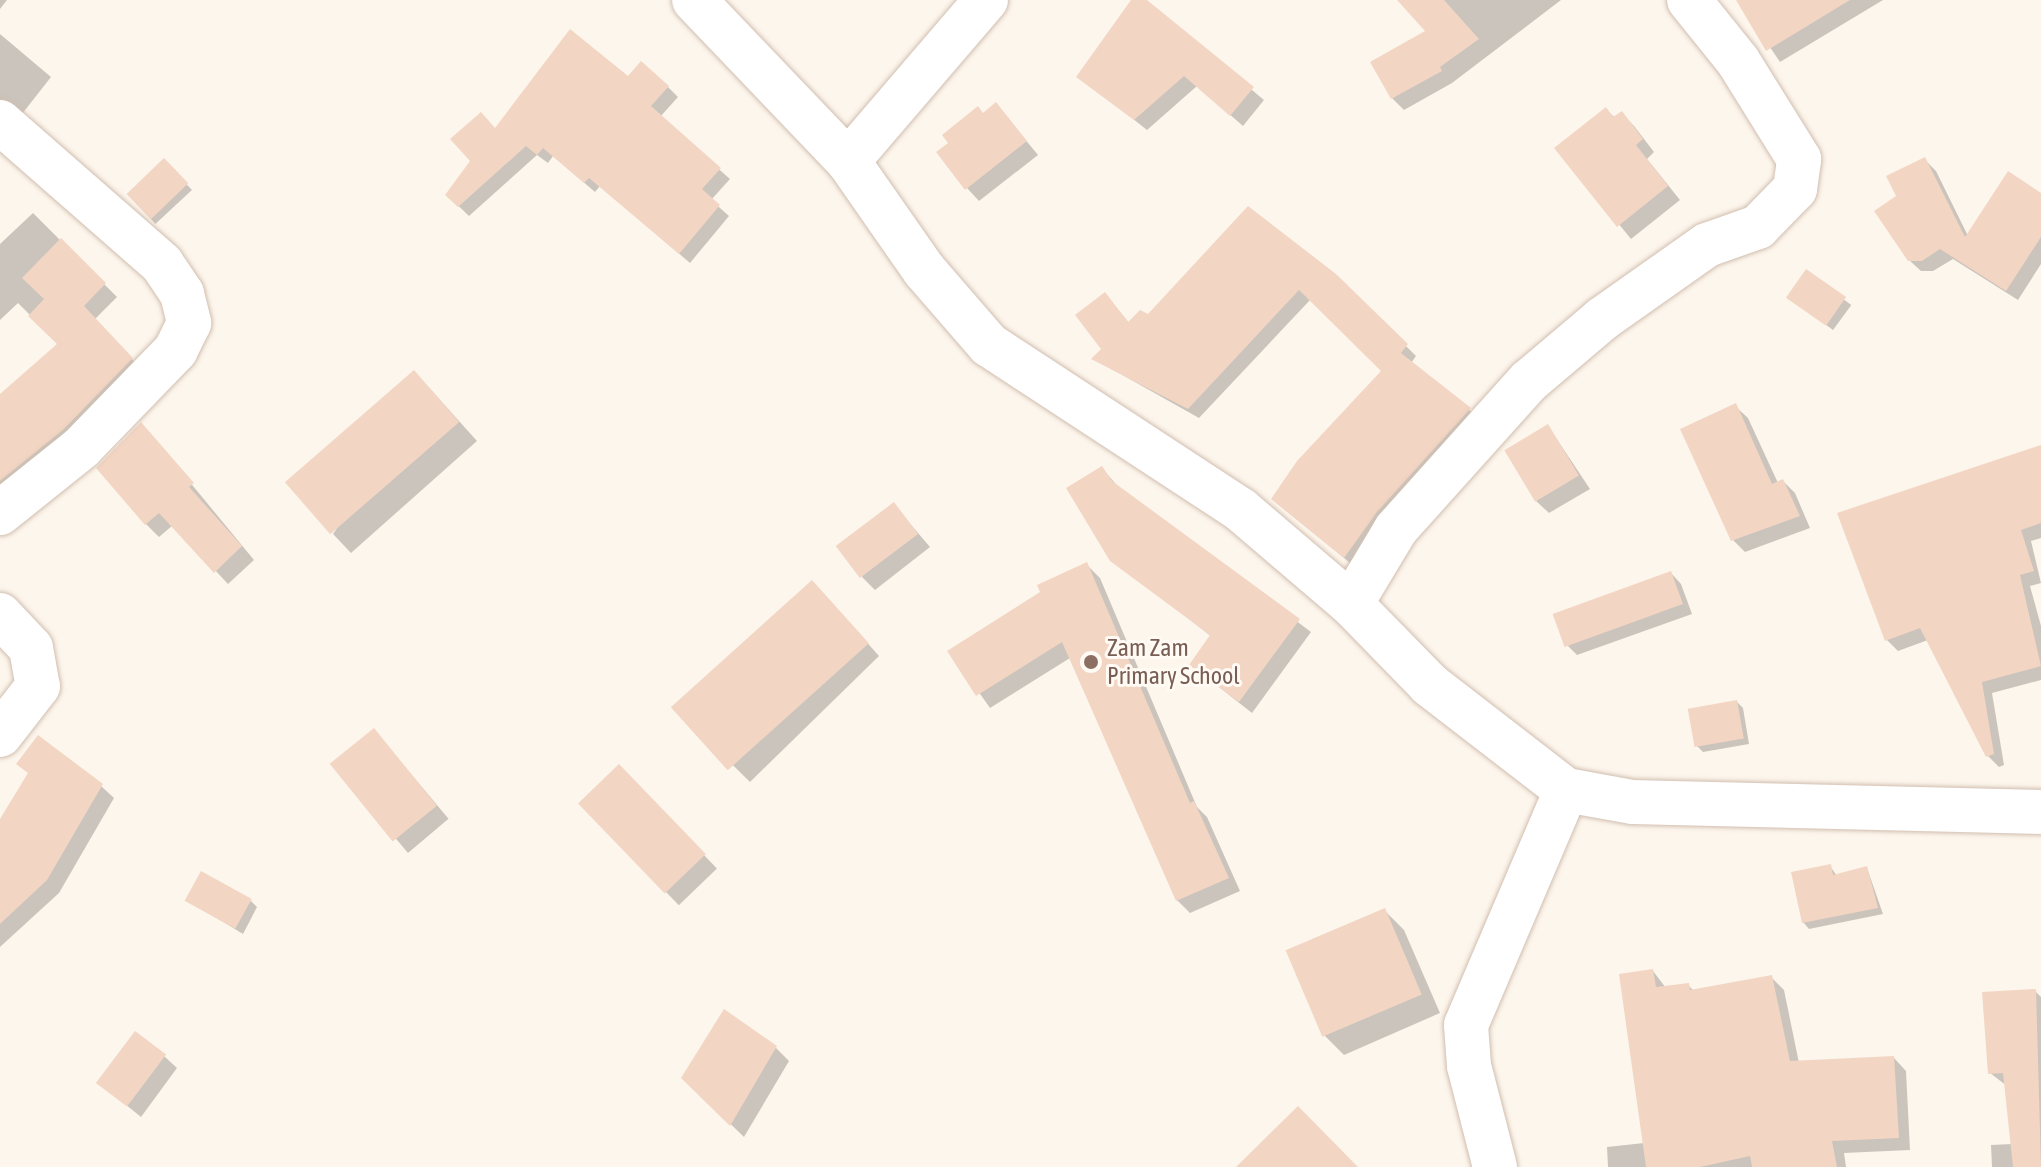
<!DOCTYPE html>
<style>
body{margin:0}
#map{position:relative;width:2041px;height:1167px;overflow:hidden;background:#fdf6ec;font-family:"Asap Condensed",sans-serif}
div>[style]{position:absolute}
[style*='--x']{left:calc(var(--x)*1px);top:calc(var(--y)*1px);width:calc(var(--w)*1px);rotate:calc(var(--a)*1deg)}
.shadow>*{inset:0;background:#0003;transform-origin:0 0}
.building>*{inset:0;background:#f3d5c3;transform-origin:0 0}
.roads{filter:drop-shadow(0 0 2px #d1beb0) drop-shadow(0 0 2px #d1beb0)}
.minor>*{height:44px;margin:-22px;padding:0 22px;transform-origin:22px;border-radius:22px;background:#fff}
.dots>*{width:22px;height:22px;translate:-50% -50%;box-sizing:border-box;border:4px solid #fffaf3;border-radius:50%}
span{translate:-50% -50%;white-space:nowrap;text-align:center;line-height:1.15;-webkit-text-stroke:6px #fffaf3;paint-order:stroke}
.education-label{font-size:24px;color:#785e54}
.left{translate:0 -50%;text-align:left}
</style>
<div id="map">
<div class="shadow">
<div style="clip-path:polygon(0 0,7px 0,0 9px)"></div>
<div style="clip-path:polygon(1134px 0,1144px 0,1264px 100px,1243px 126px,1197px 86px,1147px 130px,1079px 76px)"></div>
<div style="clip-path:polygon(1400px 0,1561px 0,1452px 83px,1404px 110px,1392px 98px,1428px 32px)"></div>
<div style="clip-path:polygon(1738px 0,1883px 0,1780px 62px)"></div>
<div style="clip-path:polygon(0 34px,51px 77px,22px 114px,0 121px)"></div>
<div style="clip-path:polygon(628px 78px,668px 87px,678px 97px,660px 117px,730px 179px,711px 200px,729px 216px,690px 263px,600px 186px,595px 192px,553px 156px,548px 163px,537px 155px,469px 216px,447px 195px,496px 131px)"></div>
<div style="clip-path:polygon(996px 104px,1038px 155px,979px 201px,967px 188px,984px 115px)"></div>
<div style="clip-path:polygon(1606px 109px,1615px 118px,1621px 113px,1634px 126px,1654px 152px,1647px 159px,1680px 200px,1631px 239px,1557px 148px)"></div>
<div style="left:164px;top:160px;width:41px;height:50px;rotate:47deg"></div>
<div style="clip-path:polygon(1925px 160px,1936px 171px,1968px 236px,2041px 196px,2041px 264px,2018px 300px,1953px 259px,1933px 271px,1921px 271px,1909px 260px,1899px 197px)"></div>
<div style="clip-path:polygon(33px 213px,117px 297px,95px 319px,144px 372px,0 500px,0 396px,59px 344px,18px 303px,0 320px,0 244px)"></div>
<div style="left:1806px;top:272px;width:56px;height:31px;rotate:36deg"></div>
<div style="clip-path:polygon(1334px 275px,1416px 356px,1411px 363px,1480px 419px,1355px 567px,1284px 509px,1384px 371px,1311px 299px,1199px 418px,1094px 359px,1104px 350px,1105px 294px,1130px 324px)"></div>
<div style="clip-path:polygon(432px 391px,477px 441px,351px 553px,333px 534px)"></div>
<div style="clip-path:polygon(1735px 406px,1748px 418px,1778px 483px,1783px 481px,1795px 493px,1810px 528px,1745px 552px,1733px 540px)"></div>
<div style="clip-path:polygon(142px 424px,254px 560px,228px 584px,173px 525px,159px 537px,146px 524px)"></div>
<div style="clip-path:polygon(1548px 426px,1590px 489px,1549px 513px,1536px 501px)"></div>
<div style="clip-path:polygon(2041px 446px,2041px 538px,2031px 541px,2041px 583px,2030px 586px,2041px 626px,2041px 680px,1992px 693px,2004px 765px,1999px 767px,1988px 756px,1928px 640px,1898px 651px,1887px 640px)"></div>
<div style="clip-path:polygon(1102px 468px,1120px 489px,1311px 632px,1252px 713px,1191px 665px,1212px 637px,1112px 559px)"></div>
<div style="clip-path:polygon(894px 505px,930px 547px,875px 590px,862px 577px)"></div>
<div style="clip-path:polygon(1087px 565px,1100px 578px,1197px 807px,1207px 817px,1240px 891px,1190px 913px,1177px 900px,1070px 658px,990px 708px,950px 651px)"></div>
<div style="clip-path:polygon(1671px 573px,1681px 584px,1692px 614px,1577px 655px,1567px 645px)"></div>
<div style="clip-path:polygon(824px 594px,879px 656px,750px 782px,676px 709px)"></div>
<div style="clip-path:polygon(1737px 702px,1743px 708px,1749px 744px,1703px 752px,1697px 746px)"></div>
<div style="left:374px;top:730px;width:116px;height:53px;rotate:50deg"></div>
<div style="left:619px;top:767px;width:141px;height:53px;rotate:46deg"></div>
<div style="clip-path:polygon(30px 775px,101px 786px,114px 798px,59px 893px,0 947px,0 823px)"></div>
<div style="clip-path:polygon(1830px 866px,1837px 876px,1867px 868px,1883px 914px,1809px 929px,1803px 922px)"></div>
<div style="clip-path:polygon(187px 900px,251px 901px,257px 907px,243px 934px)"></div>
<div style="clip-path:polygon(1385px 911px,1404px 930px,1440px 1013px,1344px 1055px,1325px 1036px,1289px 953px)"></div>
<div style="clip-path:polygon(1653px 971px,1666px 988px,1688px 985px,1694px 991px,1771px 977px,1784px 990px,1799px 1063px,1894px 1058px,1906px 1071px,1910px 1150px,1844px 1153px,1846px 1167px,1608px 1167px,1607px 1147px,1644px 1143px)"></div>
<div style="clip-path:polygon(2035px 991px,2041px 997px,2041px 1167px,1992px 1167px,1991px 1145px,2012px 1144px,2007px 1086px,1990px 1073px)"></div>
<div style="clip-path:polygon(776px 1048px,789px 1061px,744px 1137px,683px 1078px)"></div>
<div style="clip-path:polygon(164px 1056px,177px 1068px,141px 1117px,99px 1083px)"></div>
</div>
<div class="building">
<div style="clip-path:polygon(1131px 0,1147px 0,1254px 87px,1230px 116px,1184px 76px,1134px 120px,1076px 77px)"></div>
<div style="clip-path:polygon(1397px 0,1444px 0,1479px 39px,1440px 67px,1442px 71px,1391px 99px,1370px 62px,1425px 31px)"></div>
<div style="clip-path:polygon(1736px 0,1850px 0,1766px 51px)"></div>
<div style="clip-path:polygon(570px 29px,628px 76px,641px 61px,669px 86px,651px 106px,721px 168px,702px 189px,720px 205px,679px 254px,589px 178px,584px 183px,543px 148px,537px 155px,526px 146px,458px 207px,445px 195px,470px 161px,450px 139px,481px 112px,495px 128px)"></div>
<div style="clip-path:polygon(996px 102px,1027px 141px,965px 190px,936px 152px,948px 143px,942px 135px,978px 106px,983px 113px)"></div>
<div style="clip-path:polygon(1606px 107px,1613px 117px,1622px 111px,1643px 139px,1636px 145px,1668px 186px,1617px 227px,1554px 148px)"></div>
<div style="clip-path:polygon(1925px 157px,1965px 237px,2008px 171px,2041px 193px,2041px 237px,2006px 291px,1940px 249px,1922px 261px,1908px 261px,1874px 211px,1896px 196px,1886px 176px)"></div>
<div style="left:164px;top:158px;width:35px;height:52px;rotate:46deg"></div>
<div style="clip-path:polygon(1248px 206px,1336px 274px,1408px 344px,1401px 353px,1471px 408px,1377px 512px,1344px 558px,1271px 499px,1297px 461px,1381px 371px,1299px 290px,1188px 409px,1091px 359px,1101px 349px,1075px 315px,1105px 292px,1128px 322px,1140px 310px,1148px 314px)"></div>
<div style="clip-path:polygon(61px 238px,106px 283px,84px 306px,133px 358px,64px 429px,0 481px,0 394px,57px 344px,28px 316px,44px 299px,22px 278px)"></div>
<div style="left:1806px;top:269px;width:49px;height:35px;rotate:35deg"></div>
<div style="left:414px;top:370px;width:69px;height:171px;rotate:49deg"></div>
<div style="clip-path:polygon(1736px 403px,1772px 484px,1783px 479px,1800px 516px,1731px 541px,1680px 429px)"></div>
<div style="clip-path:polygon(141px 422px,194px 483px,189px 487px,242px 546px,214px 573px,159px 513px,145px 525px,96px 468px)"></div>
<div style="left:1548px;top:424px;width:60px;height:51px;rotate:59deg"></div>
<div style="clip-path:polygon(2041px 445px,2041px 523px,2021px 530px,2034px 571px,2020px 575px,2041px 666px,1982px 682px,1994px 754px,1986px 757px,1920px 628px,1885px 641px,1837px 513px)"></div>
<div style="clip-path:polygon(1102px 466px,1112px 481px,1300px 619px,1239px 702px,1189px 665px,1210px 635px,1110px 561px,1066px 488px)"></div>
<div style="left:894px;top:502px;width:40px;height:73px;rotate:53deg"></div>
<div style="clip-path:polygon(1087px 562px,1190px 803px,1194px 801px,1229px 878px,1176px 901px,1062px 642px,976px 696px,947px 651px,1040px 592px,1037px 585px)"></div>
<div style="left:1671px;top:571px;width:35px;height:126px;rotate:70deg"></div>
<div style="left:812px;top:580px;width:85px;height:190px;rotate:48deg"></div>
<div style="left:1737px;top:700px;width:39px;height:50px;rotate:80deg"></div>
<div style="left:374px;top:728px;width:100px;height:57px;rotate:51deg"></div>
<div style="clip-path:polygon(38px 735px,103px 784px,47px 880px,0 924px,0 819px,28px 773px,16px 764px)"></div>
<div style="left:619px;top:764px;width:125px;height:57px;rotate:46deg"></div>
<div style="clip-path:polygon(1831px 864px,1833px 875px,1867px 866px,1878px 908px,1802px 923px,1791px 872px)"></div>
<div style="left:201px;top:871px;width:58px;height:34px;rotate:29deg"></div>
<div style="left:1385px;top:908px;width:94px;height:108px;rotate:67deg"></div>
<div style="clip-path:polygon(1653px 969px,1656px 987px,1689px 983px,1690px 990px,1772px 975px,1790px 1061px,1894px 1056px,1899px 1138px,1832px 1141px,1837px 1167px,1752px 1167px,1750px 1156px,1700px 1167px,1646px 1167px,1619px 974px)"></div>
<div style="clip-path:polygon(2036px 989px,2041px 1167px,2013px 1167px,2003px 1073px,1988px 1074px,1982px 992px)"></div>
<div style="clip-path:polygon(724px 1009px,777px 1046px,730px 1126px,681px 1078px)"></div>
<div style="left:135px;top:1031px;width:39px;height:65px;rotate:37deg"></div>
<div style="clip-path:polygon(1298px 1106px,1358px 1167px,1236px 1167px)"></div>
</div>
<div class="roads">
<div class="minor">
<div style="--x:694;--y:0;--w:223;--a:46.3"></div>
<div style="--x:848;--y:161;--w:133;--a:55.1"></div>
<div style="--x:924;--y:270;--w:99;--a:49.1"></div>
<div style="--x:989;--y:345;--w:301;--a:33.2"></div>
<div style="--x:1241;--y:510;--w:145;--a:40.5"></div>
<div style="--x:1351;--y:604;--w:113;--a:45.7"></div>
<div style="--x:1430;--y:685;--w:172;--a:37.7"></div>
<div style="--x:1566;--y:790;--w:68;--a:10.2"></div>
<div style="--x:1633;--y:802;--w:408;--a:1.4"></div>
<div style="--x:0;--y:122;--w:215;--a:41.2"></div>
<div style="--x:162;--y:264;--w:36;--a:56"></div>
<div style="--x:182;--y:294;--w:30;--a:76"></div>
<div style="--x:189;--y:323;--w:30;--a:116"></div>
<div style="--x:176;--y:350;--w:136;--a:134.1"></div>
<div style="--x:81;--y:448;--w:104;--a:141.3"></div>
<div style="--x:848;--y:161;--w:212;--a:-49.4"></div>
<div style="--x:1351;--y:604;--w:87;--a:-59"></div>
<div style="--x:1396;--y:529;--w:199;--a:-48.1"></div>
<div style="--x:1529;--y:381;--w:96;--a:-40.3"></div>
<div style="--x:1602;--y:319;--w:128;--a:-35.2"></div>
<div style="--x:1707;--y:245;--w:54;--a:-19.4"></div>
<div style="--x:1758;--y:227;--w:53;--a:-45.8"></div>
<div style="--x:1795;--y:189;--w:30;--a:-82"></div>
<div style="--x:1799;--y:159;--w:115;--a:-121.9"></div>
<div style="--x:1738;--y:61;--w:78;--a:-128.8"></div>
<div style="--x:0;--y:615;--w:45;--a:46.8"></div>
<div style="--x:31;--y:648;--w:39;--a:80"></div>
<div style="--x:38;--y:686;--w:62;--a:127.8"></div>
<div style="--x:1495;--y:1167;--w:104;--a:-104.4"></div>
<div style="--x:1469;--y:1066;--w:41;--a:-94.2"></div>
<div style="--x:1466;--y:1025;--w:255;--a:-66.9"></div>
</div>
</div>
<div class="dots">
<div style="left:1091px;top:662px;background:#8d6e63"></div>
</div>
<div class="education-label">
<span class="left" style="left:1107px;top:662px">Zam Zam<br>Primary School</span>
</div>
</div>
